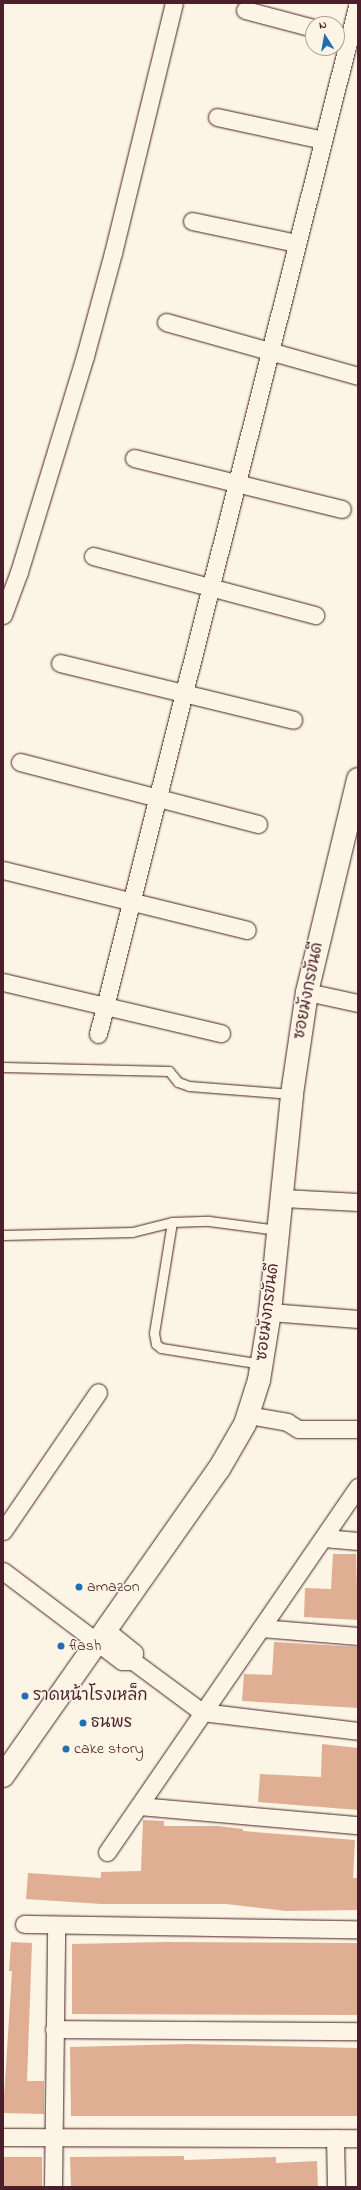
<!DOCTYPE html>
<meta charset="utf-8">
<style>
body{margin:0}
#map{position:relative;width:361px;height:2190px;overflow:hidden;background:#fcf5e5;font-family:"Indie Flower","Playpen Sans Thai",sans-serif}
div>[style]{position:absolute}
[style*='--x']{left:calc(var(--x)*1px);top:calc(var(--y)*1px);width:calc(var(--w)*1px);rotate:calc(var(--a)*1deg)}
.building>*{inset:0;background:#e0ae92;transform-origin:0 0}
.roads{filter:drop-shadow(0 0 1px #4a1f2b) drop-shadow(0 0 1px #4a1f2b)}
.service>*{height:9px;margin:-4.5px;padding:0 4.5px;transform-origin:4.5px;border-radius:4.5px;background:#fcf5e5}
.minor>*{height:17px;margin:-8.5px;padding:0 8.5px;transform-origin:8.5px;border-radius:8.5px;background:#fcf5e5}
.tertiary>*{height:22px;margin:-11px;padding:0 11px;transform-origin:11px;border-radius:11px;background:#fcf5e5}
.dots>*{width:11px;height:11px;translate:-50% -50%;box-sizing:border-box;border:2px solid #fcf5e5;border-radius:50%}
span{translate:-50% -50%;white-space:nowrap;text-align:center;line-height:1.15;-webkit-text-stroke:3px #fcf5e5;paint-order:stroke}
.street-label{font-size:16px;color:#4a1f2b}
.poi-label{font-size:16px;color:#4a1f2b}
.left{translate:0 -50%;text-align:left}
.frame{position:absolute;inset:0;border:4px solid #4a1f2b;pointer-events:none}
.north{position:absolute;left:305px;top:16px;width:40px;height:40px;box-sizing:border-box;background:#fcf5e5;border:1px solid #b59f9b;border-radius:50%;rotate:349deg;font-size:11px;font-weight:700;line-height:16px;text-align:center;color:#4a1f2b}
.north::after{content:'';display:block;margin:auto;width:14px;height:18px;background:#1f6fb2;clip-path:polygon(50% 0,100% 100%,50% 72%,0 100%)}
</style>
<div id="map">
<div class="building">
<div style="clip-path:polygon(333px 1554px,356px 1554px,358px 1620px,304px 1617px,305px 1588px,331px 1589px)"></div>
<div style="clip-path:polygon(274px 1642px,358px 1647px,358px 1708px,242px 1701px,244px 1674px,272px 1675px)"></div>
<div style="clip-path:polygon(322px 1744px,358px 1748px,358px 1810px,258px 1802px,260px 1774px,321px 1777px)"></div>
<div style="clip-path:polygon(143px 1820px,164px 1821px,164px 1826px,218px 1826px,243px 1829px,243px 1831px,355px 1840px,353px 1878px,358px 1878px,358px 1910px,286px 1911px,226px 1904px,102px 1904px,26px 1899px,28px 1873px,101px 1878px,101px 1872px,141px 1871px)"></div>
<div style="clip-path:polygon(11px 1942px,32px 1943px,27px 2081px,44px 2081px,44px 2114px,3px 2113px,12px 1971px,9px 1971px)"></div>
<div style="clip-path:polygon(165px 1942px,358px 1943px,358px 2015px,72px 2014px,72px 1944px)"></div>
<div style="clip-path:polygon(188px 2044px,358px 2048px,358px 2116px,71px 2116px,70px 2047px)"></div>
<div style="clip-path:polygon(184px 2156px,184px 2160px,276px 2157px,276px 2163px,317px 2161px,318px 2187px,71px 2187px,70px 2157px)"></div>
<div style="left:3px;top:2157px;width:39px;height:30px"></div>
</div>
<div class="roads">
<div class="service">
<div style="--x:3;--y:1067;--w:166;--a:1.4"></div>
<div style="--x:169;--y:1071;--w:14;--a:51"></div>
<div style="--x:178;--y:1082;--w:12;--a:20"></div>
<div style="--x:189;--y:1086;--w:103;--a:4.4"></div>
<div style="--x:172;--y:1222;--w:112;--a:99.2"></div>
<div style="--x:154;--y:1333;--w:11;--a:80"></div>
<div style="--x:156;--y:1344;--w:6;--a:39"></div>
<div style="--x:161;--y:1348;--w:102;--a:9"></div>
<div style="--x:3;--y:1235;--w:129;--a:-1.3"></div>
<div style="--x:132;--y:1232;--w:41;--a:-14"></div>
<div style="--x:172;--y:1222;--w:37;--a:-2"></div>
<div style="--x:209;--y:1221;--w:69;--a:7.5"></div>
</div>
<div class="minor">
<div style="--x:245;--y:10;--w:70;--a:14.8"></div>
<div style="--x:217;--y:117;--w:108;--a:12.2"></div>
<div style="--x:192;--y:221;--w:106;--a:11.9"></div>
<div style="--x:166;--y:322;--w:199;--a:15.7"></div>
<div style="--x:134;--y:458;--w:214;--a:13.8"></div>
<div style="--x:93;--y:556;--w:230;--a:14.9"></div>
<div style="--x:3;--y:615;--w:46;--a:-69.6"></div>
<div style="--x:19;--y:572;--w:226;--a:-73"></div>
<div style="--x:85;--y:356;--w:107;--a:-74.8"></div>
<div style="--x:113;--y:253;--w:257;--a:-76.3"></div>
<div style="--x:60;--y:663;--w:240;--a:13.7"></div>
<div style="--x:20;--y:762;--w:246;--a:14.6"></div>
<div style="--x:3;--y:870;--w:251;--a:13.8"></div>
<div style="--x:3;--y:982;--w:224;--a:13.2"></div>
<div style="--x:307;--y:992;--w:52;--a:12.2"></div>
<div style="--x:98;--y:1034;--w:1063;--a:-75.85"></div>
<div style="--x:283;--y:1198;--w:75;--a:3.1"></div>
<div style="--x:270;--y:1312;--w:88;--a:4.5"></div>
<div style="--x:248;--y:1415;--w:40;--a:10"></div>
<div style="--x:287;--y:1422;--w:13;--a:32"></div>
<div style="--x:298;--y:1429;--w:60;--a:0"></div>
<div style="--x:3;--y:1531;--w:168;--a:-55.6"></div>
<div style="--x:324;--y:1538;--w:34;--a:5"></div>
<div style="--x:3;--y:1571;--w:149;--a:37.1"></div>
<div style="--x:122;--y:1661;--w:11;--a:0"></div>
<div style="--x:133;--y:1661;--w:86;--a:36.5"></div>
<div style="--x:202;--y:1712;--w:157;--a:6.9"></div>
<div style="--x:261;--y:1628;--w:97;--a:4.7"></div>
<div style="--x:106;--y:1630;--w:36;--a:39"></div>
<div style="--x:134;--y:1653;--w:8;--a:97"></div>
<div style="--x:139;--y:1806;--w:220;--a:5"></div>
<div style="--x:107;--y:1852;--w:443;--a:-55.5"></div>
<div style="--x:24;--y:1924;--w:334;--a:0.9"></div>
<div style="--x:54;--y:2029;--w:304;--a:0.4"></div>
<div style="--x:3;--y:2137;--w:355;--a:0.2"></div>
<div style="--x:335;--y:2138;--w:49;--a:88.8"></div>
<div style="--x:53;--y:2187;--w:262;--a:-89.3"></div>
</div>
<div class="tertiary">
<div style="--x:3;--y:1776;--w:375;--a:-54.9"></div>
<div style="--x:219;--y:1469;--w:52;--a:-60"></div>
<div style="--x:245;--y:1424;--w:46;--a:-72.3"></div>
<div style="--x:259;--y:1380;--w:69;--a:-80.8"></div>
<div style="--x:270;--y:1312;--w:219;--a:-84.2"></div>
<div style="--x:292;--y:1094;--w:103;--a:-81.6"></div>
<div style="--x:307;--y:992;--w:219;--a:-76.5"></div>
</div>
</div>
<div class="dots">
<div style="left:79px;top:1587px;background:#1f6fb2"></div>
<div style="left:61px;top:1646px;background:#1f6fb2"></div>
<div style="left:25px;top:1696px;background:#1f6fb2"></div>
<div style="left:83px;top:1723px;background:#1f6fb2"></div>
<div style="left:66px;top:1749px;background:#1f6fb2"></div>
</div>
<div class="street-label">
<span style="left:309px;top:991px;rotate:-79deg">ซอยมังกรขันดี</span>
<span style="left:268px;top:1312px;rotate:-83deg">ซอยมังกรขันดี</span>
</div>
<div class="poi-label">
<span class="left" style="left:87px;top:1587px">amazon</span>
<span class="left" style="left:69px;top:1646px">flash</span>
<span class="left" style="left:33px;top:1696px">ราดหน้าโรงเหล็ก</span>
<span class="left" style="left:91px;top:1723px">ธนพร</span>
<span class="left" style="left:74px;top:1749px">cake story</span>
</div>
<div class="frame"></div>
<div class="north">N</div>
</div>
